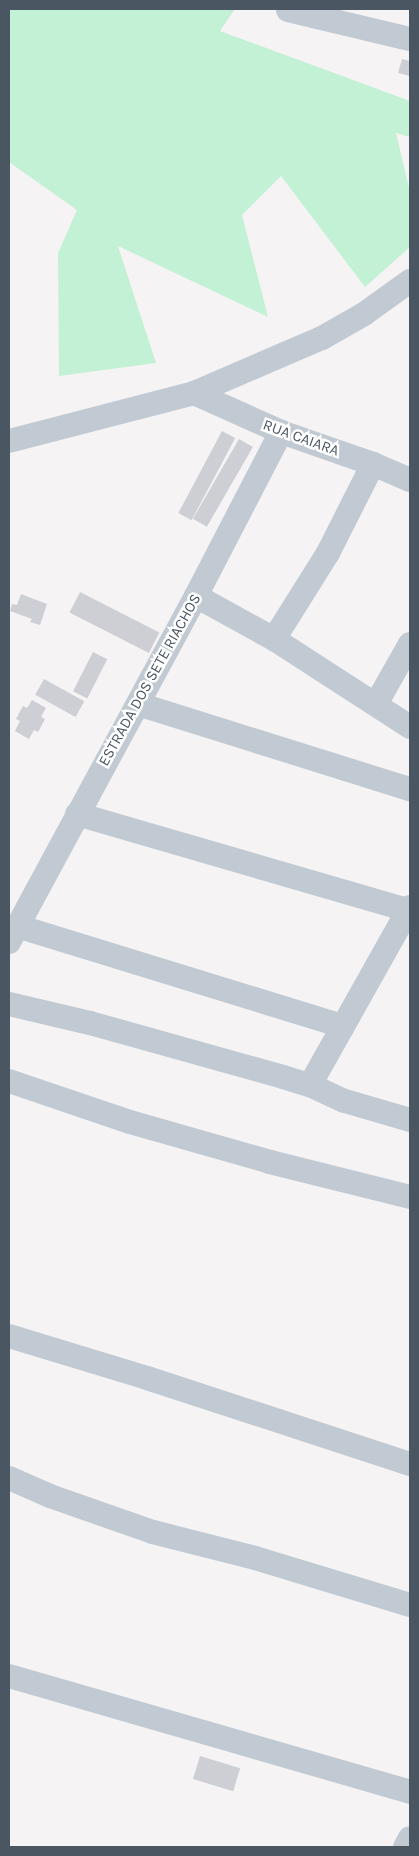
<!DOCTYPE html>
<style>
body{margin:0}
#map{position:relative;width:419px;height:1856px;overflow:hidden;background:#f5f3f3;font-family:Karla,sans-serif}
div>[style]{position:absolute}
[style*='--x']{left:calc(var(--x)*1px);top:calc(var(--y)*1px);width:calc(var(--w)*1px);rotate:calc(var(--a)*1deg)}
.green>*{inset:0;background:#c3f1d5}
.building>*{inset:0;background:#cdcfd5;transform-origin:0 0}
.minor>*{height:24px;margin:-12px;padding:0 12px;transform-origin:12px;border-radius:12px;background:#c1cad2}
span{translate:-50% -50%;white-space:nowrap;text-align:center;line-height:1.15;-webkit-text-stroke:5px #fff;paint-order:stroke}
.street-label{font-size:15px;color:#4a5661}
.frame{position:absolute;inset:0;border:10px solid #4a5661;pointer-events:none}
</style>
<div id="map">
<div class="green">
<div style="clip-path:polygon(9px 9px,235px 9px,220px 31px,410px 101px,410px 137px,396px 133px,410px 192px,410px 247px,365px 287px,281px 176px,242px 215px,268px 317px,118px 246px,156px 363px,59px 376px,58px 253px,77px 210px,9px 162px)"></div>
</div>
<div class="building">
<div style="clip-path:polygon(402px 59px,410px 61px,410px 76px,398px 73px)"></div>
<div style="left:222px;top:431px;width:15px;height:93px;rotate:28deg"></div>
<div style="left:239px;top:439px;width:16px;height:92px;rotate:30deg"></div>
<div style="left:80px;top:592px;width:89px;height:23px;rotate:27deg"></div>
<div style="clip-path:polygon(21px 594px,47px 604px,40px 625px,30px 622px,32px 619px,10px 611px,12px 604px,17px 605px)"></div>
<div style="left:93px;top:652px;width:16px;height:44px;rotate:27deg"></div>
<div style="left:44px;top:679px;width:46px;height:18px;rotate:29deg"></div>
<div style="clip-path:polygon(32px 700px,46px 708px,41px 717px,45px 719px,38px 732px,34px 730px,29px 739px,15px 731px,20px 721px,16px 719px,23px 706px,27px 708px)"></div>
<div style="left:200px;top:1756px;width:42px;height:24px;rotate:17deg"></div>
</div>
<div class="minor">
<div style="--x:288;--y:10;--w:125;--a:13.4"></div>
<div style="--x:194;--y:393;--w:95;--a:24.1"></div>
<div style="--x:281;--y:432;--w:97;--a:19.2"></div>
<div style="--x:373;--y:464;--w:40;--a:23.4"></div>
<div style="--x:9;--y:441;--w:191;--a:-14.5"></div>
<div style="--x:194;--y:393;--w:139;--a:-23.3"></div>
<div style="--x:322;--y:338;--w:48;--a:-29.7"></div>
<div style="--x:364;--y:314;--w:57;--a:-35.7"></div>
<div style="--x:196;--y:596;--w:89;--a:28.9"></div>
<div style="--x:274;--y:639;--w:162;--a:32.9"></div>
<div style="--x:274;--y:639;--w:102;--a:-57.9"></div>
<div style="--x:328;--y:553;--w:100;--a:-63.2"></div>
<div style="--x:138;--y:704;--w:285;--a:17.4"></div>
<div style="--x:376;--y:704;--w:69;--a:-60.5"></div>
<div style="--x:77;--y:814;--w:345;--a:16.2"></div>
<div style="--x:17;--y:926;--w:341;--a:17.1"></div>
<div style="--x:9;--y:942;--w:393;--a:-61.6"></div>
<div style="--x:196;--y:596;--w:185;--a:-62.6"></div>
<div style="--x:9;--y:1004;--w:83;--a:13.2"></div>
<div style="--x:90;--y:1023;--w:200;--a:15.6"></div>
<div style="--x:283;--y:1077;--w:28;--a:17"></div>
<div style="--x:310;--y:1085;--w:38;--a:25"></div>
<div style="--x:345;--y:1101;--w:68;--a:16.3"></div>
<div style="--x:9;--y:1081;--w:128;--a:18.7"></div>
<div style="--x:130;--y:1122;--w:146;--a:15.9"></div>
<div style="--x:270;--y:1162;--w:144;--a:14"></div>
<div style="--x:310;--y:1085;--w:204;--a:-60.7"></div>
<div style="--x:9;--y:1336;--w:144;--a:16.9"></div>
<div style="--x:147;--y:1378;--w:277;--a:18.1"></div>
<div style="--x:9;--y:1478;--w:45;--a:23.7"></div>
<div style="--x:50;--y:1496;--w:109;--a:19.3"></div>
<div style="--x:153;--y:1532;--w:105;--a:14.3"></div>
<div style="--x:255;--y:1558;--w:162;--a:16.9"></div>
<div style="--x:9;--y:1676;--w:417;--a:16.1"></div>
<div style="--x:405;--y:1847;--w:10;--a:-61"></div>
</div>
<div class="street-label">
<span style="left:301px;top:438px;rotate:20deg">RUA CAIARA</span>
<span style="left:150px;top:680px;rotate:-61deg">ESTRADA DOS SETE RIACHOS</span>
</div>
<div class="frame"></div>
</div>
